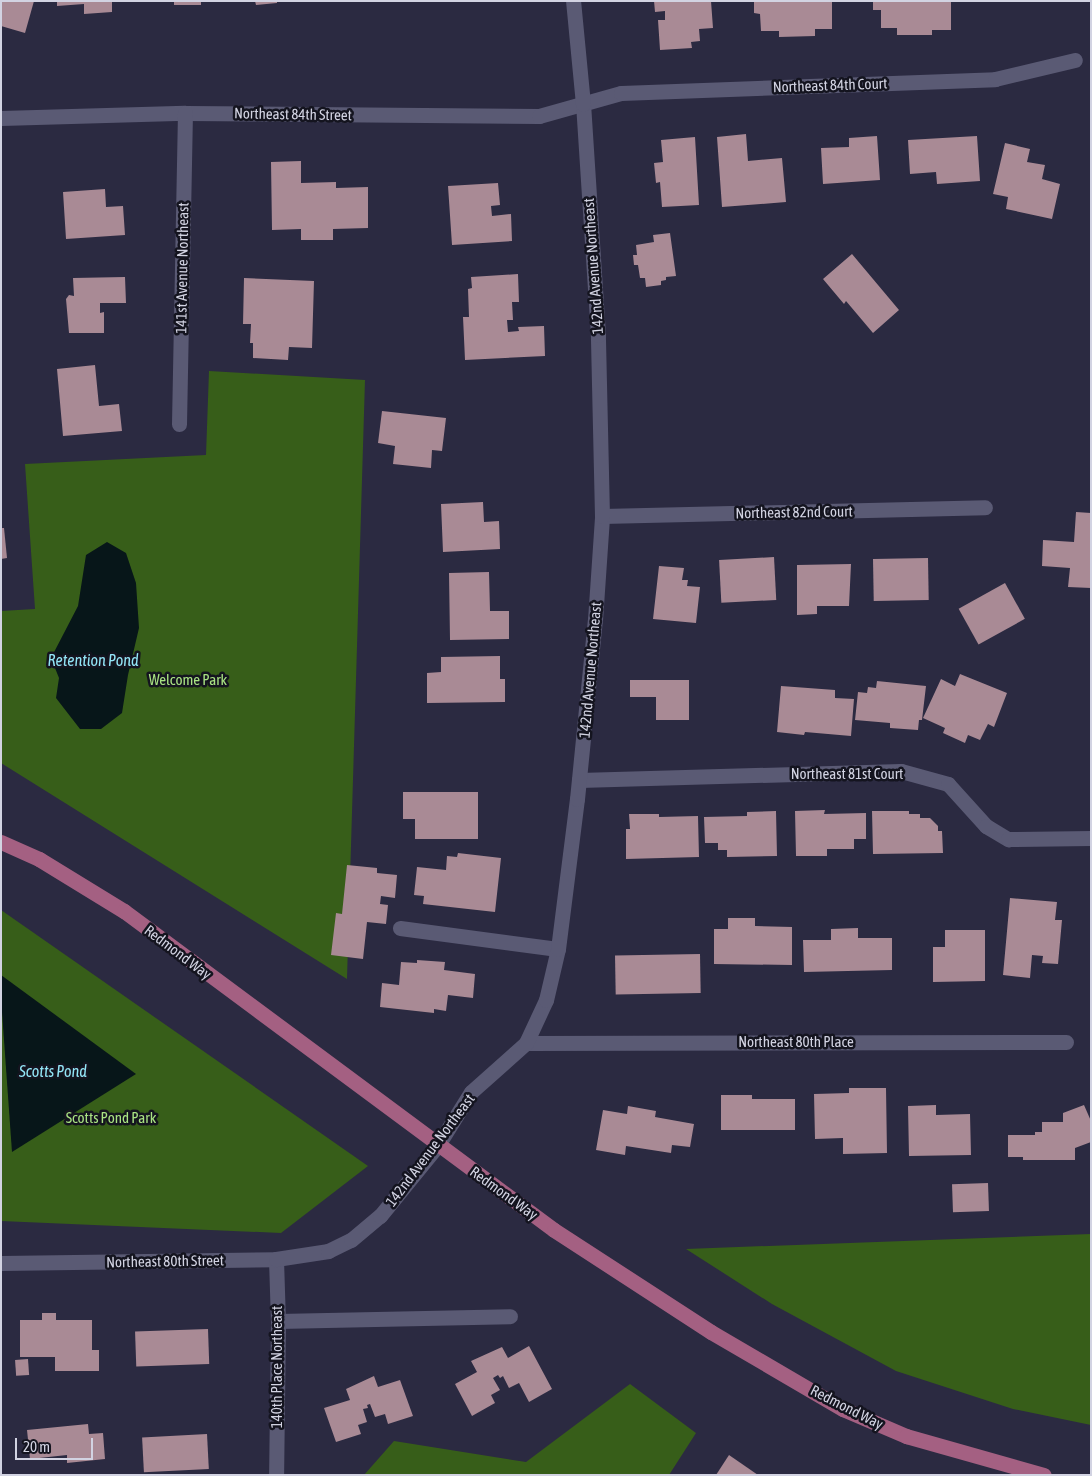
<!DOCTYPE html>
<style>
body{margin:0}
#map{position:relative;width:1092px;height:1476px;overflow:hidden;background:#2b2a41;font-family:"Asap Condensed",sans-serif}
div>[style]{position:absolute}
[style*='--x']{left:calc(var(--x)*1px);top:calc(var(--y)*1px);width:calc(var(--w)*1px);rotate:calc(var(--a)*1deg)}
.green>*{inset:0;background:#375e19}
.water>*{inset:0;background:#071619}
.building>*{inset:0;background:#a98a95;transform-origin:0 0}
.service>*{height:15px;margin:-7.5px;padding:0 7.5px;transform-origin:7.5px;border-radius:7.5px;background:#5a5a74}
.minor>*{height:15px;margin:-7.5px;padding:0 7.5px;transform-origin:7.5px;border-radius:7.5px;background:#5a5a74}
.primary>*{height:15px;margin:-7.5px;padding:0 7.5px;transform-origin:7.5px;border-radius:7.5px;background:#a46082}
span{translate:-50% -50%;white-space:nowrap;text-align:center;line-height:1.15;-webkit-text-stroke:5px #14141f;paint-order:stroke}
.street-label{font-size:15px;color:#d2d3e2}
.park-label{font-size:15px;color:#a9e383}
.water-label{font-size:16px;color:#93e6f7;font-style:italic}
.frame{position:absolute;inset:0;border:2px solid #d2d3e2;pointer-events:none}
.scale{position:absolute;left:15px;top:1438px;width:78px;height:22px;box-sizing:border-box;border:2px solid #d2d3e2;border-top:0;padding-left:6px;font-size:15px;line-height:18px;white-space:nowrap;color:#d2d3e2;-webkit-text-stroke:4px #14141f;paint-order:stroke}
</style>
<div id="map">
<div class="green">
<div style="clip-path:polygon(209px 371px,365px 380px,347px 979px,1px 763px,1px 611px,35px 609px,25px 464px,206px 455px)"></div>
<div style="clip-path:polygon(1px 910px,368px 1166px,281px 1233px,1px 1221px)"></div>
<div style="clip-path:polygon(1091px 1234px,1091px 1425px,1013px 1409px,896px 1371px,772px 1304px,686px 1249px)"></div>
<div style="clip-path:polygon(630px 1384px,696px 1433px,669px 1475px,364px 1475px,394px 1441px,526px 1462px)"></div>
</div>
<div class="water">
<div style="clip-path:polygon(107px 542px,126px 553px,136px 583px,139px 628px,128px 675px,122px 713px,101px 729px,80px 729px,56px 698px,59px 678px,51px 658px,78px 606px,86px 555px)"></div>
<div style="clip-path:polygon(1px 975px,136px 1074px,12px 1152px,1px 998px)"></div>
</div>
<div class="building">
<div style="clip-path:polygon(1px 1px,34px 1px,25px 33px,1px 26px)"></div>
<div style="clip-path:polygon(57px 1px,112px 1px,112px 12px,84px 14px,84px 4px,57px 6px)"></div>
<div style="left:174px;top:1px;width:27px;height:4px"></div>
<div style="clip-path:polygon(255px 1px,277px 1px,277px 3px,256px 5px)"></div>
<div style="clip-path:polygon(654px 1px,711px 1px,713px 28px,699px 29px,700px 41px,691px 42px,692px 48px,660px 50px,658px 20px,665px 20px,665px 11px,655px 12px)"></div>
<div style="clip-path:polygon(754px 1px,832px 1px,832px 29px,815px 29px,815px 36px,779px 37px,779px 31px,761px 31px,760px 14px,754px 13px)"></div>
<div style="clip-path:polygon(873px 1px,951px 1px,951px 30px,932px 30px,932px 35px,897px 35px,897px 28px,881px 28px,881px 10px,873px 10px)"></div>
<div style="clip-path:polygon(746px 134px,748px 161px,782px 158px,786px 202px,722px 207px,717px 137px)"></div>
<div style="clip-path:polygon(877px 136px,880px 180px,823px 184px,821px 148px,849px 147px,849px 138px)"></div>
<div style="clip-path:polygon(977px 136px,980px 181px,937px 184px,936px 172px,910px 174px,908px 140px)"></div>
<div style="clip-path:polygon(695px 137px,699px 205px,662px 207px,660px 182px,656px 183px,654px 163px,663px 162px,661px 140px)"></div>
<div style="clip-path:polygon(1005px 143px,1030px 149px,1027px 162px,1045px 165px,1042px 179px,1060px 184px,1052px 219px,1006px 209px,1008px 197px,993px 194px)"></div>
<div style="clip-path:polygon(301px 161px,301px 183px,336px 182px,336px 188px,368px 187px,368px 228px,333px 229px,333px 240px,301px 240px,301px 229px,272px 230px,271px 162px)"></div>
<div style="clip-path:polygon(498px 183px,500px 205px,491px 206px,492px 216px,511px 214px,512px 241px,452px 245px,448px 186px)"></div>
<div style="clip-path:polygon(105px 189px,106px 207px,123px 206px,125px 235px,66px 239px,63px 192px)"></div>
<div style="clip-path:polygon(670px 233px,676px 276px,666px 277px,666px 280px,661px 281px,661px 285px,646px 287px,645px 278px,640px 278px,638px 265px,634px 265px,633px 255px,637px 255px,636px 245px,654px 242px,653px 235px)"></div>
<div style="clip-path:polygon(852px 254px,899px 310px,873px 333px,846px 301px,844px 304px,823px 279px)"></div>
<div style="clip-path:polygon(518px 274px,519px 302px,512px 302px,513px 320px,507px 320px,508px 332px,519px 331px,518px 327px,544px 326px,545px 356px,465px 360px,463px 317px,469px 317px,468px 289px,472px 288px,471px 277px)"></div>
<div style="clip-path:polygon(125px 277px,126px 303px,100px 303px,100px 313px,104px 312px,104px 333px,69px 333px,66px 299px,69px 295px,74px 296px,73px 278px)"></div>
<div style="clip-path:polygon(244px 278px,314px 281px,312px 348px,289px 347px,288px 360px,253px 358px,253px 343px,250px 343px,251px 324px,243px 324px)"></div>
<div style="clip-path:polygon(95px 365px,99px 406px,119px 404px,122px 431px,63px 436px,57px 369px)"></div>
<div style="clip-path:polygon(382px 411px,446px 418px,442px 451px,432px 450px,431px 468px,393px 464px,395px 446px,378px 443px)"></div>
<div style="clip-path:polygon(483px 502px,484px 522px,499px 521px,500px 549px,443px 552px,441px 504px)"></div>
<div style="clip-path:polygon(1076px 512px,1091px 513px,1091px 588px,1068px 587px,1070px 568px,1042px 566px,1043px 540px,1074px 542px)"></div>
<div style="clip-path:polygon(1px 528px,4px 528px,7px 558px,1px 559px)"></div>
<div style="left:774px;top:557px;width:43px;height:55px;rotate:87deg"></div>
<div style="left:928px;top:558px;width:42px;height:55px;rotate:89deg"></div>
<div style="clip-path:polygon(851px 564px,849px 606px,817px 606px,817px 614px,797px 615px,797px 565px)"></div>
<div style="clip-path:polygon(659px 566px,684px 568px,682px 580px,688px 580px,687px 586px,700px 587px,696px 623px,653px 619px)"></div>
<div style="clip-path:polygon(489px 572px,490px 611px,509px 611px,509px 639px,450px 640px,449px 573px)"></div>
<div style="left:1005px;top:583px;width:41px;height:53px;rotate:61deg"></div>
<div style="clip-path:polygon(500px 656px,500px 679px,505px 679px,505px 702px,427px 703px,427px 673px,441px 672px,441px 657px)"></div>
<div style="clip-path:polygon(960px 674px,1007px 693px,994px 727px,988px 724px,980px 740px,968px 735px,965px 743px,943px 733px,945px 728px,923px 718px,941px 679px,955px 686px)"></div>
<div style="clip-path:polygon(630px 680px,689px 680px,689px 720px,656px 720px,656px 697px,630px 697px)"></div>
<div style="clip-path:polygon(877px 681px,926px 686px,922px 720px,919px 720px,918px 730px,890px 728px,890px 723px,855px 720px,858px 692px,867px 693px,868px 687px,876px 688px)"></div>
<div style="clip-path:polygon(781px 686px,835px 690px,835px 698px,854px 699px,851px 736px,805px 732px,804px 735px,777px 732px)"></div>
<div style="clip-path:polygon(403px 792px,478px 792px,478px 839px,415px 839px,415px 819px,403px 819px)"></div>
<div style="clip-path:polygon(825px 810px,824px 814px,866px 813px,866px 839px,854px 839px,854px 849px,827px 849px,827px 856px,796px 856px,795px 811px)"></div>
<div style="clip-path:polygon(776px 811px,777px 856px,727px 857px,727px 850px,718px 850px,718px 843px,705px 843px,704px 817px,747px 816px,747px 812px)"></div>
<div style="clip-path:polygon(872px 811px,909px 811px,909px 814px,920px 814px,920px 818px,930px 818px,938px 826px,938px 831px,942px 831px,943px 853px,873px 854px)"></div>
<div style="clip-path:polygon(629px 814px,659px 814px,659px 817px,698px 816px,699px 857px,626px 859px,626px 829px,630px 829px)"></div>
<div style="clip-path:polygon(458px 853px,501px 858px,495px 912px,423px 904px,424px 896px,414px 895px,417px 867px,446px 870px,447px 856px,457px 857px)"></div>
<div style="clip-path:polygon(347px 865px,377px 868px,377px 873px,397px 875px,395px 898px,381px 896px,380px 904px,388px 905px,386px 924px,367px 922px,363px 959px,331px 955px,336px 913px,342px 914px)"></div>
<div style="clip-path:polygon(1010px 898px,1057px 902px,1055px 920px,1062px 920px,1058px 964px,1042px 963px,1043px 956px,1032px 955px,1030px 978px,1003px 975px)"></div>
<div style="clip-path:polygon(728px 918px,755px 918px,755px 926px,792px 927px,792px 965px,714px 964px,714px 929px,728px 929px)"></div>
<div style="clip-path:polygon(858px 928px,858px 938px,892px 938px,892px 970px,804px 972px,803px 940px,831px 940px,831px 929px)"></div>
<div style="clip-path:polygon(945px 930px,985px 930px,985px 981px,933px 982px,933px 947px,945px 947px)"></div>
<div style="left:700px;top:954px;width:39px;height:85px;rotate:89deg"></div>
<div style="clip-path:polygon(417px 960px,445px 962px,444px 970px,475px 974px,473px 998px,448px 995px,446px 1011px,434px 1009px,434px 1013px,380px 1007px,382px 983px,399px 985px,401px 962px,417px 963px)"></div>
<div style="clip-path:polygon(849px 1088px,886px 1088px,887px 1153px,843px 1154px,843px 1138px,815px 1139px,814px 1094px,849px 1093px)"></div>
<div style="clip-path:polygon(721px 1095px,752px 1095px,752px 1099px,795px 1099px,795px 1130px,721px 1130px)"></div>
<div style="clip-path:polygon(936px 1105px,936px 1115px,970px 1114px,971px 1155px,909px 1156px,908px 1106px)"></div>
<div style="clip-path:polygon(1084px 1105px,1091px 1121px,1091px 1142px,1075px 1148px,1075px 1160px,1023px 1160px,1023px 1157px,1008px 1157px,1008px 1135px,1035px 1135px,1035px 1132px,1042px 1132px,1042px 1122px,1063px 1122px,1063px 1113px)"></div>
<div style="clip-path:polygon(628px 1106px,656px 1111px,655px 1117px,694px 1124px,690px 1147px,672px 1145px,671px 1153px,626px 1146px,625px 1155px,596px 1150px,603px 1110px,627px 1114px)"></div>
<div style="left:988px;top:1183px;width:28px;height:36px;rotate:88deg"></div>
<div style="clip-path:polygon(42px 1313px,56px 1313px,56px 1320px,92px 1320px,92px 1350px,99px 1350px,99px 1371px,55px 1371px,55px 1357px,20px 1357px,20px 1320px,42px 1320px)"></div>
<div style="left:208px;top:1329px;width:35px;height:73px;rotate:88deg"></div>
<div style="clip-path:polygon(529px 1346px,552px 1389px,529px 1402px,519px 1383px,509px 1388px,503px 1376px,500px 1378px,498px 1375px,493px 1378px,500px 1390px,491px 1395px,495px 1403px,472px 1416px,455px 1384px,477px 1372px,471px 1361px,502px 1347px,508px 1358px)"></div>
<div style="left:28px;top:1359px;width:16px;height:13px;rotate:86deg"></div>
<div style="clip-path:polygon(374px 1376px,378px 1387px,400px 1380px,413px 1416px,388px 1424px,385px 1414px,375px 1417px,370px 1404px,367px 1405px,368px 1408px,363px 1409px,367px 1422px,358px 1425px,361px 1434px,336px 1442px,324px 1408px,350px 1400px,346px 1389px)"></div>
<div style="clip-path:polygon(88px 1424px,89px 1434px,103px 1433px,105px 1459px,67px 1463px,67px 1455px,30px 1459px,27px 1430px)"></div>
<div style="left:207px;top:1434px;width:35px;height:65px;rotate:87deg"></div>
<div style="clip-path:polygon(729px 1455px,758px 1475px,716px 1475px)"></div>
</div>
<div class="service">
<div style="--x:400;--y:928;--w:159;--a:7.6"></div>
<div style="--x:278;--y:1321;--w:232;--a:-1.2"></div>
</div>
<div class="minor">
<div style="--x:1;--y:118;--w:184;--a:-1.6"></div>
<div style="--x:185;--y:113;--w:354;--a:0.5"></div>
<div style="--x:539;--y:116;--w:85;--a:-15.7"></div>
<div style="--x:621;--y:93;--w:374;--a:-2.1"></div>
<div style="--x:995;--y:79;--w:82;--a:-13.4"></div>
<div style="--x:179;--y:424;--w:311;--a:-88.9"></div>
<div style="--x:602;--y:516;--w:383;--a:-1.3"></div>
<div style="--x:579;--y:780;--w:322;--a:-1.6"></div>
<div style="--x:901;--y:771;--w:49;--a:15.5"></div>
<div style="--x:948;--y:784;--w:57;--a:47.9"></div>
<div style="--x:986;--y:826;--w:26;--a:31"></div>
<div style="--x:1008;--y:839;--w:83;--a:-0.7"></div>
<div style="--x:526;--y:1043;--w:540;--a:-0.11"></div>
<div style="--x:276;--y:1259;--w:62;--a:88.2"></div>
<div style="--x:278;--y:1321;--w:154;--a:90.7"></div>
<div style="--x:1;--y:1263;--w:275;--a:-0.8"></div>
<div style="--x:276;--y:1259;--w:53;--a:-8.7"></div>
<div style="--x:328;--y:1251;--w:25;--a:-26"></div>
<div style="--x:351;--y:1240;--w:38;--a:-40"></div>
<div style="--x:380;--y:1216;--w:92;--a:-50.8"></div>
<div style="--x:438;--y:1145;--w:62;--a:-58.1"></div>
<div style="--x:471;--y:1092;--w:74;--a:-41.7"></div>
<div style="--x:526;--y:1043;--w:47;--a:-65.1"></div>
<div style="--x:546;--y:1000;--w:52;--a:-76.8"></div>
<div style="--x:558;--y:949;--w:151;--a:-82.8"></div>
<div style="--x:577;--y:799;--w:180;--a:-84.3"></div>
<div style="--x:595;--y:620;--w:104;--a:-86.1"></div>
<div style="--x:602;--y:516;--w:181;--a:-91.3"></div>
<div style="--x:598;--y:335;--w:231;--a:-93.7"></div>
<div style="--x:583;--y:104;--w:103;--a:-95.5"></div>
</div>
<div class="primary">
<div style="--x:1;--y:842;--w:42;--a:24.1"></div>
<div style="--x:39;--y:859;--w:100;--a:31.5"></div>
<div style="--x:124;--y:911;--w:535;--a:36.57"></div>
<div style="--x:554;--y:1230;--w:187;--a:33"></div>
<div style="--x:711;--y:1332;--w:153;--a:30.3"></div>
<div style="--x:843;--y:1409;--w:69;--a:23.2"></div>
<div style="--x:906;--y:1436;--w:143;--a:15.8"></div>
</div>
<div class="street-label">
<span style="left:830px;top:85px;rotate:-2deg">Northeast 84th Court</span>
<span style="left:293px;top:114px;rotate:1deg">Northeast 84th Street</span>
<span style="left:593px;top:266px;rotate:-94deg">142nd Avenue Northeast</span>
<span style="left:182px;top:268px;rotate:-89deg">141st Avenue Northeast</span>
<span style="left:794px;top:512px;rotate:-1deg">Northeast 82nd Court</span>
<span style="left:590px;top:670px;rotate:-85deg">142nd Avenue Northeast</span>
<span style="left:847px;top:774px">Northeast 81st Court</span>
<span style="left:178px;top:952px;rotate:37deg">Redmond Way</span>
<span style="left:796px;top:1042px">Northeast 80th Place</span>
<span style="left:430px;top:1150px;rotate:-53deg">142nd Avenue Northeast</span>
<span style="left:504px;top:1193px;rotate:36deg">Redmond Way</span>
<span style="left:165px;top:1261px;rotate:-1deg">Northeast 80th Street</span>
<span style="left:277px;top:1367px;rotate:-90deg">140th Place Northeast</span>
<span style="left:847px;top:1407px;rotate:27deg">Redmond Way</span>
</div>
<div class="park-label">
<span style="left:188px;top:680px">Welcome Park</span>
<span style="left:111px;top:1118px">Scotts Pond Park</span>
</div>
<div class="water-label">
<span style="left:93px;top:660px">Retention Pond</span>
<span style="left:53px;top:1071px">Scotts Pond</span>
</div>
<div class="frame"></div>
<div class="scale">20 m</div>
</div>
